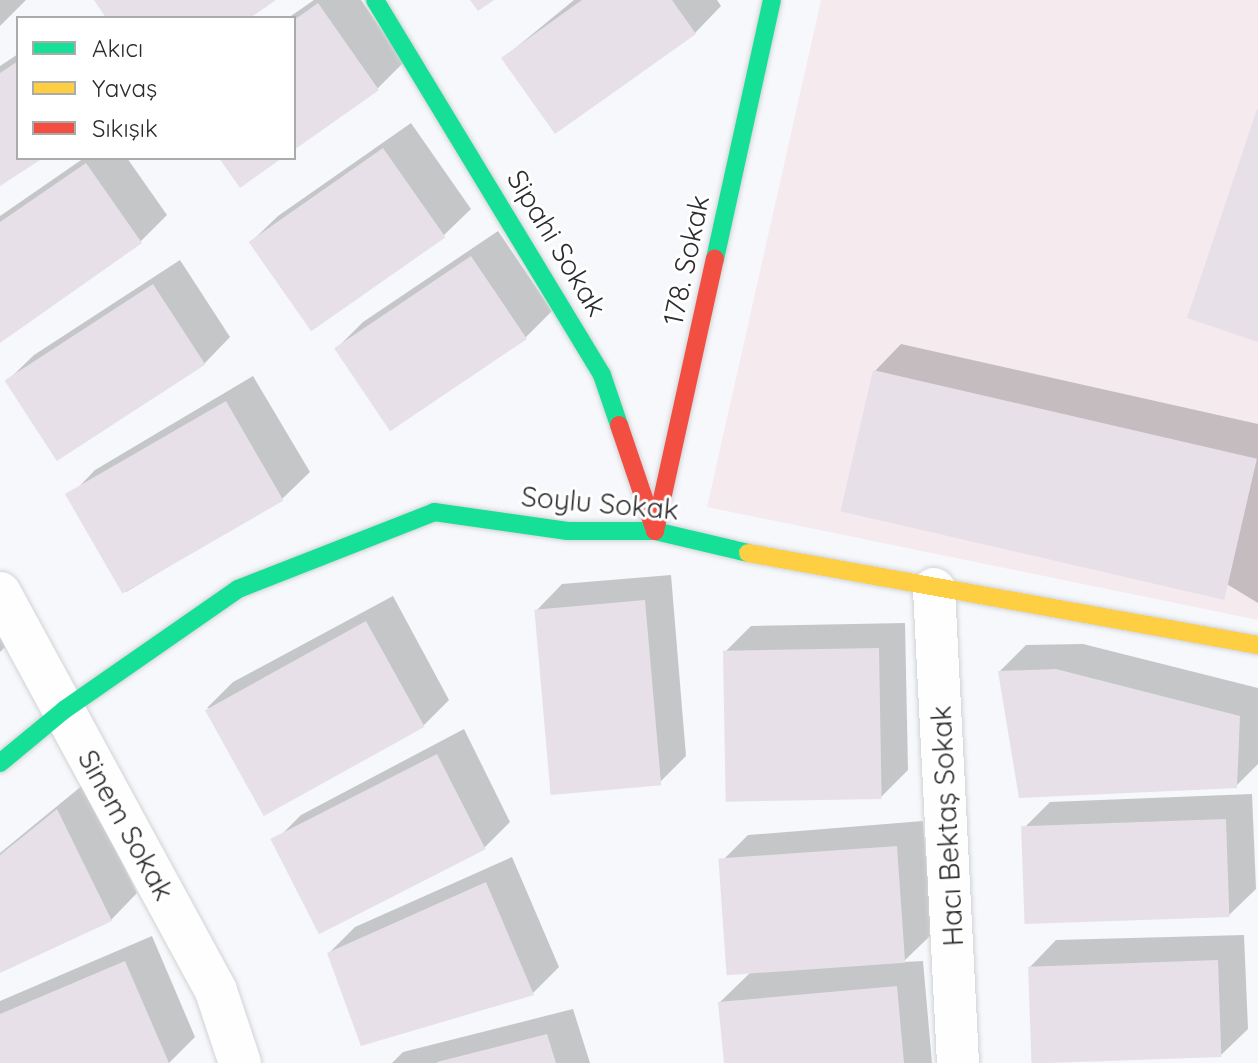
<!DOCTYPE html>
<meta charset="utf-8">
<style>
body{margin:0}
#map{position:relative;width:1258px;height:1063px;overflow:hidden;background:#f6f8fb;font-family:Quicksand,sans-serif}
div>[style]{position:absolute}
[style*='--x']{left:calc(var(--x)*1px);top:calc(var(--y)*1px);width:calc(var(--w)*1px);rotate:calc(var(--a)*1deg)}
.education>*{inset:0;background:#f5ebef}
.shadow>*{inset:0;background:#0003}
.building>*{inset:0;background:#e7e0e8;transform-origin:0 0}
.roads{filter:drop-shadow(0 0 2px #d1d3d5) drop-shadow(0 0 2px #d1d3d5)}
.street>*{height:42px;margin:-21px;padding:0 21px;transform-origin:21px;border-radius:21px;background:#fefefe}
.fast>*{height:18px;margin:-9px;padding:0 9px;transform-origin:9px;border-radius:9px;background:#16e098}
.slow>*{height:18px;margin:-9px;padding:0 9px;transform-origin:9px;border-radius:9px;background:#ffcf43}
.jam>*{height:18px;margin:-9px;padding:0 9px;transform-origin:9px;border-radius:9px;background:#f24e42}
span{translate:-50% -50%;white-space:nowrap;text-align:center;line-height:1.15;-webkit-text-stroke:6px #fff;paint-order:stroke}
.street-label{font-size:28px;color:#2b2c2e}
.legend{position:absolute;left:16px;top:16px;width:280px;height:144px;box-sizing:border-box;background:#fff;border:2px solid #aaabab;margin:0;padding:10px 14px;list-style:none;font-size:24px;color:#2b2c2e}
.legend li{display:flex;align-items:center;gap:16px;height:40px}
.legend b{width:40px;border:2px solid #aaabab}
</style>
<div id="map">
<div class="education">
<div style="clip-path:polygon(821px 0,1258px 0,1258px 620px,707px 507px)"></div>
</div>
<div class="shadow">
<div style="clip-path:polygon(0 0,26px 0,0 26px)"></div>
<div style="clip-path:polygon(314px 0,361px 0,404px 62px,378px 88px,294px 147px,294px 18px,288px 18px)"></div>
<div style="clip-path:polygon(574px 0,717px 0,721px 6px,695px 33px,556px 132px,503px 58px)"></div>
<div style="clip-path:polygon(18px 54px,18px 158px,39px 158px,0 183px,0 66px)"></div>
<div style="clip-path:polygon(411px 123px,471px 209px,444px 235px,251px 242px,278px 216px)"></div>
<div style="clip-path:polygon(84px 158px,127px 158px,167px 215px,141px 241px,0 340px,0 216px)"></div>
<div style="clip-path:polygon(498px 231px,552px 311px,526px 337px,391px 428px,337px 348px,363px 322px)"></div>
<div style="clip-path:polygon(180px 260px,230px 337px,204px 364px,7px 381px,34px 355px)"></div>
<div style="clip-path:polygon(901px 344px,1258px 424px,1258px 603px,875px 371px)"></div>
<div style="clip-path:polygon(253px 376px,310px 472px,283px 498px,126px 592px,69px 497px,95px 470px)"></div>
<div style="clip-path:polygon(671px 575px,686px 756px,659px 783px,536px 611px,562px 584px)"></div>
<div style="clip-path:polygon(393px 596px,449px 700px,423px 726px,207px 708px,233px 682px)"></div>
<div style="clip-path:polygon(905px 623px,908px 770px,881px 797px,725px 652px,751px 626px)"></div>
<div style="clip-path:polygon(0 628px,9px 643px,0 652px)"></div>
<div style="clip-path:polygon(1083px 644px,1258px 688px,1258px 764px,1236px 786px,1000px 671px,1026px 645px)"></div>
<div style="clip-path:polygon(464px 729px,510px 822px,484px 848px,275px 841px,301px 815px)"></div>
<div style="clip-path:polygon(84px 784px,137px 893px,111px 920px,0 971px,0 853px)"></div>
<div style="clip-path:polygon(1252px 794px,1256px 889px,1229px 915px,1023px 829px,1050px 802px)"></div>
<div style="clip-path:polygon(923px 821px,932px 934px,903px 962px,923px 961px,932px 1063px,726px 1063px,720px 1002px,750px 973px,722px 861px,748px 835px)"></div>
<div style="clip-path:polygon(512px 857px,559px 967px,533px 993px,329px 953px,355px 927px)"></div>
<div style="clip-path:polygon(1244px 935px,1248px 1029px,1221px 1055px,1030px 967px,1056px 940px)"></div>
<div style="clip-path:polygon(152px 936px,195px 1037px,169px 1063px,0 1063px,0 1001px)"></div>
<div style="clip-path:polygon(573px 1009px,590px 1063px,392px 1063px,403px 1052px)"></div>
</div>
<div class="building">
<div style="clip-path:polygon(94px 0,276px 0,250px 18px,106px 18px)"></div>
<div style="clip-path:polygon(470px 0,494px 0,478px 11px)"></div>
<div style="clip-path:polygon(582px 0,672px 0,696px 34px,555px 134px,501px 58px)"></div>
<div style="clip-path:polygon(318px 3px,379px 90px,294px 150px,294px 20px)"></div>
<div style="clip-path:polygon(18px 61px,18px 158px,43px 158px,0 186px,0 73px)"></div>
<div style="clip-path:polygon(1257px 109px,1258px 109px,1258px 342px,1187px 318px)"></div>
<div style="left:383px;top:148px;width:109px;height:164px;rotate:55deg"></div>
<div style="clip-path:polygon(219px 158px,282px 158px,240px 188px)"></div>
<div style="clip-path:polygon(86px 163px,142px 243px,0 343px,0 222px)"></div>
<div style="left:471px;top:256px;width:100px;height:165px;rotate:56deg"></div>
<div style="left:153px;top:284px;width:96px;height:177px;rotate:57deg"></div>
<div style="left:873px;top:370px;width:394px;height:145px;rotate:13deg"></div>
<div style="left:226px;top:401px;width:115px;height:186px;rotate:60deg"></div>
<div style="left:645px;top:600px;width:186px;height:111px;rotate:85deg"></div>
<div style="left:366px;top:621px;width:121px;height:184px;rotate:61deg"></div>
<div style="left:879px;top:648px;width:151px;height:156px;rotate:89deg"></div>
<div style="clip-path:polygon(1056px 669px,1240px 716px,1237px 788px,1019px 798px,998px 671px)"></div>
<div style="left:437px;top:754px;width:107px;height:187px;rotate:63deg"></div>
<div style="clip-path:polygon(57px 809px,112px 921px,0 973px,0 855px)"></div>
<div style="left:1226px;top:819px;width:98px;height:205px;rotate:88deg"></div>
<div style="left:897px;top:846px;width:117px;height:179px;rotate:86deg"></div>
<div style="clip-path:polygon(486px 882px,534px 995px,361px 1046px,327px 953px)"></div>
<div style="left:1218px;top:960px;width:97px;height:190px;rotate:88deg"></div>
<div style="clip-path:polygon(125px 961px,169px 1063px,0 1063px,0 1014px)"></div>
<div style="clip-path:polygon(897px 986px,904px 1063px,724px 1063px,718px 1002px)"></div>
<div style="clip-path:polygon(547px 1034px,556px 1063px,437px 1063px,437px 1062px)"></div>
</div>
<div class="roads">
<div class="street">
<div style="--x:934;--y:589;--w:475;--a:87.1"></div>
<div style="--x:0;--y:593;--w:453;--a:61.5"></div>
<div style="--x:216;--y:991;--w:76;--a:71.6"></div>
</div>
<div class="fast">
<div style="--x:375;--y:0;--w:438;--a:58.8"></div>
<div style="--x:602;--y:375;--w:53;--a:71.2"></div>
<div style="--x:715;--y:259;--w:265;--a:-77.6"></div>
<div style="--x:0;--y:763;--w:83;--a:-39.6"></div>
<div style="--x:64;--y:710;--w:212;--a:-34.8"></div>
<div style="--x:238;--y:589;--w:211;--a:-21.4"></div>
<div style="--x:434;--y:512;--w:135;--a:8.1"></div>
<div style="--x:568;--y:531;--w:87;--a:0"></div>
<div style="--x:655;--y:531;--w:96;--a:13.3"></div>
</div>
<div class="slow">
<div style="--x:748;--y:553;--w:518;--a:10.23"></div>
</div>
<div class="jam">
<div style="--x:619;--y:425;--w:112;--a:71.2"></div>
<div style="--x:655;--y:531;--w:279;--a:-77.6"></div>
</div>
</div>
<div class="street-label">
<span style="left:557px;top:243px;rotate:59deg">Sipahi Sokak</span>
<span style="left:686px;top:260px;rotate:-78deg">178. Sokak</span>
<span style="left:600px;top:503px;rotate:5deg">Soylu Sokak</span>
<span style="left:126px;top:825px;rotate:61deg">Sinem Sokak</span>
<span style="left:947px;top:826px;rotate:-93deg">Hacı Bektaş Sokak</span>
</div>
<ul class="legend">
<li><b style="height:10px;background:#16e098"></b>Akıcı</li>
<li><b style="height:10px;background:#ffcf43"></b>Yavaş</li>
<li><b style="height:10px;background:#f24e42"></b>Sıkışık</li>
</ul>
</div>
